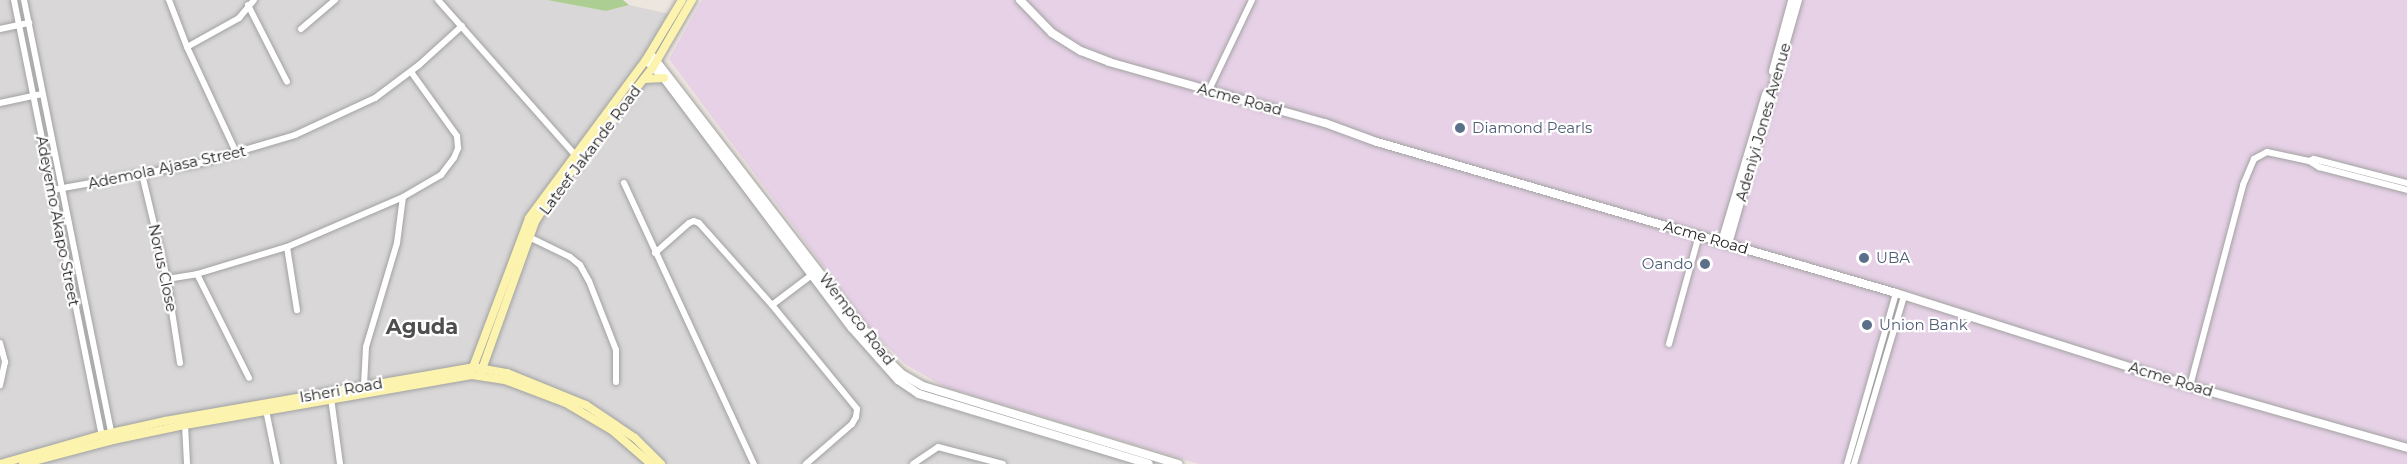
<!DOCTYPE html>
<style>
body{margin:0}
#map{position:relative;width:2407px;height:464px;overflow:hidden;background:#ede6df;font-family:Montserrat,sans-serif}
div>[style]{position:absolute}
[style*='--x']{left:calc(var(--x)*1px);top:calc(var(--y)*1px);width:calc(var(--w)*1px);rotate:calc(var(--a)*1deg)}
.residential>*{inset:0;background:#d9d7d8}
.industrial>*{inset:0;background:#e6d1e6}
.forest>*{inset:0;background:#adce92}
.roads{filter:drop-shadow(0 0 2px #a2a2a2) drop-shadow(0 0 2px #a2a2a2)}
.minor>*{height:6px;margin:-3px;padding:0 3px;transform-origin:3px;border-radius:3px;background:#fff}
.tertiary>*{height:8px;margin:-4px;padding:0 4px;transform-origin:4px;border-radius:4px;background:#fff}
.secondary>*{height:8px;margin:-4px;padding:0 4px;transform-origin:4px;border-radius:4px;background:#fcf3ae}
.dots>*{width:16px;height:16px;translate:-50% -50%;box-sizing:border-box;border:3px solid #fff;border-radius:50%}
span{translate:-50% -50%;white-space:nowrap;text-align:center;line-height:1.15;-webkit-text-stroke:4.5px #fff;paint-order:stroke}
.street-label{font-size:15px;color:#1b1b1b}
.service-label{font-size:15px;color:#4e5e75}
.left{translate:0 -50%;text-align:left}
.right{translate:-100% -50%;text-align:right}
.district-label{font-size:21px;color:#4e4e4e;font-weight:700}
</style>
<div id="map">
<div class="residential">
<div style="clip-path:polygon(0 0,547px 0,606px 11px,629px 5px,670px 14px,643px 57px,883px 371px,909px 392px,945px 407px,1135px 464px,0 464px)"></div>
</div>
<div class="industrial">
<div style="clip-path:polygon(702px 0,2407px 0,2407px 464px,1199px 464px,945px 387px,905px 364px,872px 332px,669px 59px)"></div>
</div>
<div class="forest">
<div style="clip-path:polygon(547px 0,623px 0,629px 5px,606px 11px)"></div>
</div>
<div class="roads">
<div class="minor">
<div style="--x:14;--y:0;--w:446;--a:78.6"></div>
<div style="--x:24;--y:0;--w:446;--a:78.6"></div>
<div style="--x:169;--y:0;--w:50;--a:69"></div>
<div style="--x:187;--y:47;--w:118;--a:65"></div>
<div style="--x:438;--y:0;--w:210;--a:48.5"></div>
<div style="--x:248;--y:5;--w:86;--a:63.1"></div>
<div style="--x:0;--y:29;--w:30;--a:-12"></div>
<div style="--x:301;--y:29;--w:45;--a:-40.5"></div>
<div style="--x:187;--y:47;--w:60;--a:-29.1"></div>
<div style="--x:239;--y:18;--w:23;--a:-50"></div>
<div style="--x:1208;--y:92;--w:102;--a:-64.4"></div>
<div style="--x:0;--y:103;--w:43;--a:-12.1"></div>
<div style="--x:2309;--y:161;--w:12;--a:31"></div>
<div style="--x:2319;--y:167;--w:91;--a:14.6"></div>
<div style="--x:142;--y:174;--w:108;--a:76.6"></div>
<div style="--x:167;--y:279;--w:85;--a:81.2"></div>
<div style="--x:624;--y:183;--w:310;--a:65.2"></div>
<div style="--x:52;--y:190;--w:147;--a:-10.2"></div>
<div style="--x:197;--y:164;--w:102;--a:-16.5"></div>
<div style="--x:295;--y:135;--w:88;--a:-24.8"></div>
<div style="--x:375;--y:98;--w:55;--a:-36.9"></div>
<div style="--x:419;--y:65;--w:58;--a:-42.2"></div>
<div style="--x:529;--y:237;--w:46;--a:26"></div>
<div style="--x:570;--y:257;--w:13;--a:39"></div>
<div style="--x:580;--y:265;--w:18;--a:61"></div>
<div style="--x:589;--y:281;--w:74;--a:68.6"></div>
<div style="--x:616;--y:350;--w:32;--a:90"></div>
<div style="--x:287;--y:247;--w:64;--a:81"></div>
<div style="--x:655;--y:253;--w:45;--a:-41.4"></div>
<div style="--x:689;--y:223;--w:5;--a:-22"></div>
<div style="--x:694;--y:221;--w:5;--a:22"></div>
<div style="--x:699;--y:223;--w:110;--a:48.3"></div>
<div style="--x:772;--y:305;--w:134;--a:50.7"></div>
<div style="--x:857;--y:409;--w:8;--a:97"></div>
<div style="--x:856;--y:417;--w:8;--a:120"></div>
<div style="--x:852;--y:424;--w:61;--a:139"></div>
<div style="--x:197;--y:274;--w:116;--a:63.4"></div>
<div style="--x:167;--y:279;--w:30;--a:-9"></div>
<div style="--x:197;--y:274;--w:94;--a:-16.7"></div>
<div style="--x:287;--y:247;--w:126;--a:-23.3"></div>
<div style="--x:403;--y:197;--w:44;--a:-30.1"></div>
<div style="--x:441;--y:175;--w:21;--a:-53"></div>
<div style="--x:454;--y:158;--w:11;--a:-68"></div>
<div style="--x:458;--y:148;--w:12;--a:-95"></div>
<div style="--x:457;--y:136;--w:79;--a:-125.7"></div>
<div style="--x:772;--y:305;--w:51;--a:-37.1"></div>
<div style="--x:0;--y:343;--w:20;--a:75"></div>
<div style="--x:5;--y:362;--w:24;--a:102"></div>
<div style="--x:1669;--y:344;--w:113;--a:-74.6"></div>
<div style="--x:364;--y:385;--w:38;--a:-87"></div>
<div style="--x:366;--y:347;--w:109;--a:-73.4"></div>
<div style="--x:397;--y:243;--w:46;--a:-82.6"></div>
<div style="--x:2190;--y:386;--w:208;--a:-75.2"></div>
<div style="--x:2243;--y:185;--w:28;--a:-67"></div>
<div style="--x:2254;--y:159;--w:15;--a:-28"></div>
<div style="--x:2267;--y:152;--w:43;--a:12.1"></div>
<div style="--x:2309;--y:161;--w:5;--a:-22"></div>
<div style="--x:2314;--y:159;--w:96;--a:14.5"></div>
<div style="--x:331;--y:398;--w:67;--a:82.2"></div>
<div style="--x:266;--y:410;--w:55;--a:78.5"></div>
<div style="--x:185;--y:425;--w:39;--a:87"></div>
<div style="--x:913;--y:464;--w:30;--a:-34"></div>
<div style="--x:938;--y:447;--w:67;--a:14.7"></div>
<div style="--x:1847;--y:464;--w:178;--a:-74"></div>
<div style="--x:1854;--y:464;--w:175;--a:-73.4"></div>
</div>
<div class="tertiary">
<div style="--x:1020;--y:0;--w:46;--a:45.9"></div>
<div style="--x:1052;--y:33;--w:34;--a:32"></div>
<div style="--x:1081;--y:51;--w:30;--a:21"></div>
<div style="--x:1109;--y:62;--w:224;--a:15.8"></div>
<div style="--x:1325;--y:123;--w:55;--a:20.1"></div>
<div style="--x:1377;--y:142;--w:541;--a:16.22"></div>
<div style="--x:1896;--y:293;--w:308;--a:17.6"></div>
<div style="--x:2190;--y:386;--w:226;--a:15.9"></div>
<div style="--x:653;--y:57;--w:379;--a:52.3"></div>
<div style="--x:885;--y:357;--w:24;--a:45"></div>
<div style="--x:902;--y:374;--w:24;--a:30"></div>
<div style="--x:923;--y:386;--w:267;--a:17"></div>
<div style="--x:646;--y:60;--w:25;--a:45"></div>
<div style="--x:664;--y:78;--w:313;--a:53.1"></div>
<div style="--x:852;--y:328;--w:69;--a:48.5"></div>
<div style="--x:898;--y:380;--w:25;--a:34"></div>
<div style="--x:919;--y:394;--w:240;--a:16.9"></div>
<div style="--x:1773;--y:71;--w:73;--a:-74.8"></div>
<div style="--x:1722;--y:242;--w:154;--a:-73.4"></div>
<div style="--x:1728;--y:244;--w:254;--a:-74"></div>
</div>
<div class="secondary">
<div style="--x:645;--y:79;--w:19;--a:-3"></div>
<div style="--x:472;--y:370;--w:162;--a:-69.4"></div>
<div style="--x:529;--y:218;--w:197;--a:-53.5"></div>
<div style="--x:646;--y:60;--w:70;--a:-59"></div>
<div style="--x:481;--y:372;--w:159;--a:-70.2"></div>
<div style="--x:535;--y:222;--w:25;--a:-58"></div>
<div style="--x:548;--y:201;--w:170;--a:-51.9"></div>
<div style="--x:653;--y:67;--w:78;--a:-59.8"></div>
<div style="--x:0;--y:464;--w:106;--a:-15.9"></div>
<div style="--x:102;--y:435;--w:65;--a:-12.5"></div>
<div style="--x:165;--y:421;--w:313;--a:-9.9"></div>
<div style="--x:473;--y:367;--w:35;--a:10"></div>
<div style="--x:507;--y:373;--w:85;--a:22.1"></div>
<div style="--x:586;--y:405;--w:59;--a:34"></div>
<div style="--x:635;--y:438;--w:37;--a:45"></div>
<div style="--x:23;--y:464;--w:93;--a:-14.9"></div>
<div style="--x:113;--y:440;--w:74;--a:-11.8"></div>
<div style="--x:185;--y:425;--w:291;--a:-9.9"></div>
<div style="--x:472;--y:375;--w:33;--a:9"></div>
<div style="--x:505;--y:380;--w:65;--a:20.7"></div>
<div style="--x:566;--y:403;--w:55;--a:30.8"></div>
<div style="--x:613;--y:431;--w:50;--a:41"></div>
</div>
</div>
<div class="dots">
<div style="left:1460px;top:128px;background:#5c6f8a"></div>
<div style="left:1864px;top:258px;background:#5c6f8a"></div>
<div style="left:1705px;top:264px;background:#5c6f8a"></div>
<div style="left:1867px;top:325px;background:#5c6f8a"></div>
</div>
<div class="street-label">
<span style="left:1240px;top:99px;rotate:15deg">Acme Road</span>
<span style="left:1763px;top:122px;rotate:-74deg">Adeniyi Jones Avenue</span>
<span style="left:590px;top:150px;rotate:-53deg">Lateef Jakande Road</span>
<span style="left:167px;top:167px;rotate:-12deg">Ademola Ajasa Street</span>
<span style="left:58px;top:221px;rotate:79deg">Adeyemo Akapo Street</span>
<span style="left:1706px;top:237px;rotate:16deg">Acme Road</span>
<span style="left:163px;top:268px;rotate:78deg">Norus Close</span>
<span style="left:857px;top:319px;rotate:52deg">Wempco Road</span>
<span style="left:2171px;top:379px;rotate:17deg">Acme Road</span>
<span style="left:341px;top:390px;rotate:-10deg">Isheri Road</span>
</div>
<div class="service-label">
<span class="left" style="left:1472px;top:128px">Diamond Pearls</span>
<span class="left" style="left:1876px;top:258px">UBA</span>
<span class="right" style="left:1693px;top:264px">Oando</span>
<span class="left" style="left:1879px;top:325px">Union Bank</span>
</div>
<div class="district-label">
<span style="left:422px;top:327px">Aguda</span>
</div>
</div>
